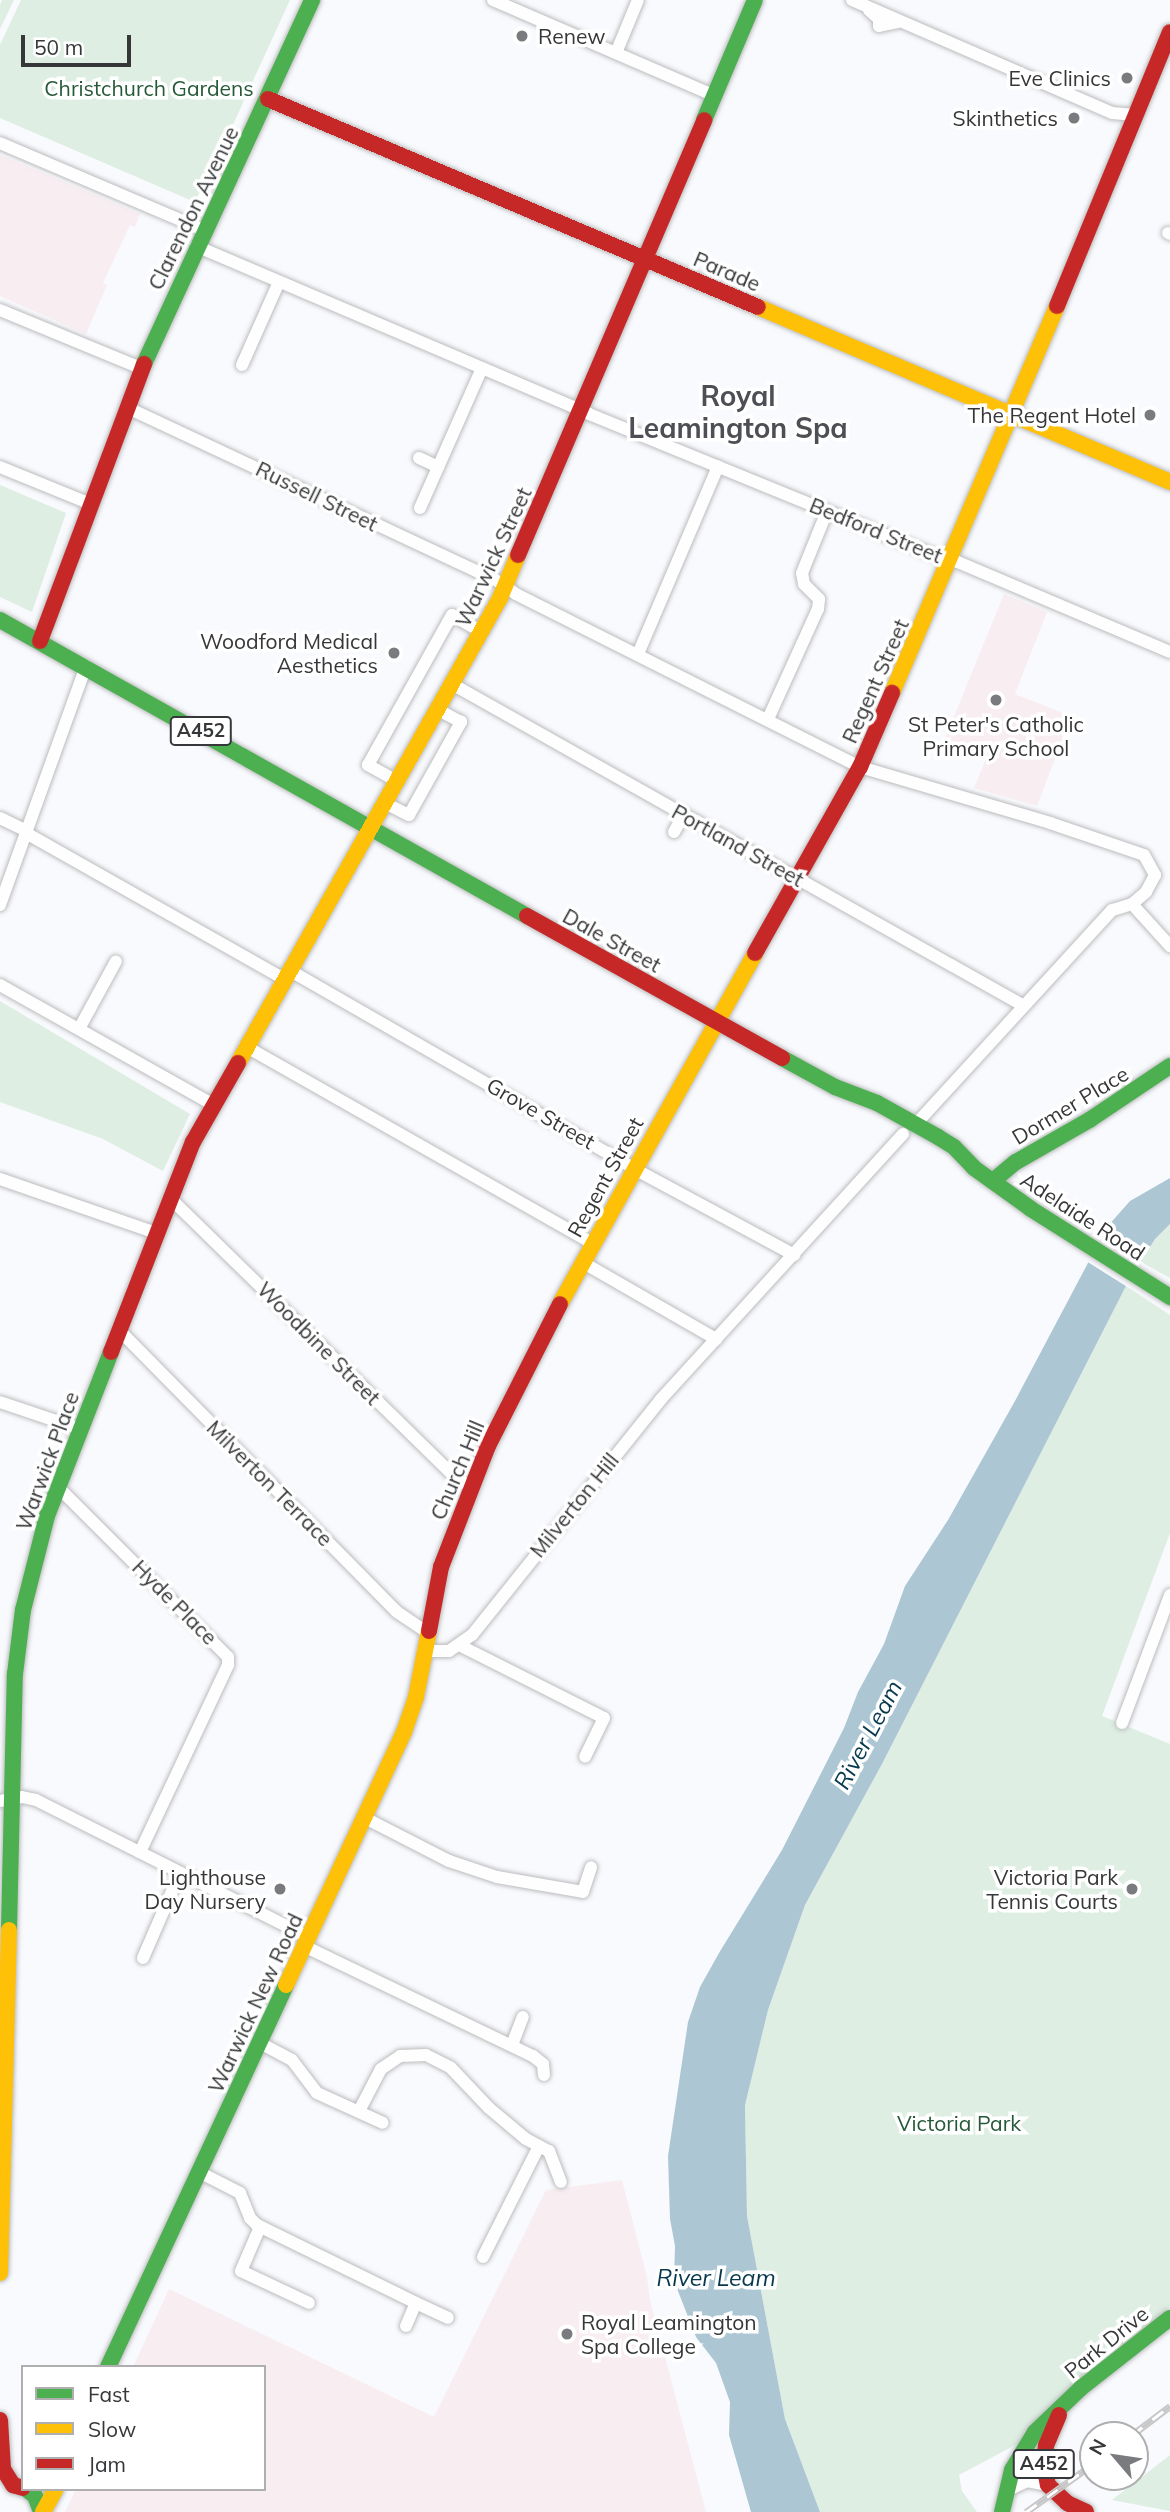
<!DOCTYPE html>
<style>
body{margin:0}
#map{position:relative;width:1170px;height:2512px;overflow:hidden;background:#f9fafd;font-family:Mulish,sans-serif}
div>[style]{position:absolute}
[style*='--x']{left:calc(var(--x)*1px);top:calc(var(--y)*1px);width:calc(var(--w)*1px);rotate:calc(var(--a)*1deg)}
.education>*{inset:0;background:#f8edf1}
.green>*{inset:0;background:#deeee3}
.water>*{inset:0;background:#adc6d4}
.pier>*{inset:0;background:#f9fafd;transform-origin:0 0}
.roads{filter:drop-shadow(0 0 2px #bbbcbe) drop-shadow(0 0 2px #bbbcbe)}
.street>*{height:12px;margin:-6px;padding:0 6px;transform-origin:6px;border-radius:6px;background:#fefeff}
.fast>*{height:16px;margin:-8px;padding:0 8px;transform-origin:8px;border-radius:8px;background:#4caf50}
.slow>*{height:16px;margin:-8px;padding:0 8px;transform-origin:8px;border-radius:8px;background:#ffc107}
.jam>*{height:16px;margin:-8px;padding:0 8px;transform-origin:8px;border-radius:8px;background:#c62828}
.rail>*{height:7px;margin-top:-3.5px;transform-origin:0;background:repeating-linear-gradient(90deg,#fff 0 13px,#c7c7c8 0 26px);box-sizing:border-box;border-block:2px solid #c7c7c8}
.dots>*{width:19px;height:19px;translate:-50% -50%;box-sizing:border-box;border:4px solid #fff;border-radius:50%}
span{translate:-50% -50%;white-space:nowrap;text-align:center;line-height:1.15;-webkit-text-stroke:7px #fff;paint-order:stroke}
.shield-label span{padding:2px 5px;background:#fff;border:2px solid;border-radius:5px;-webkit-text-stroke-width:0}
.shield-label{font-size:19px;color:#363739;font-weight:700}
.poi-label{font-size:21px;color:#363739}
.left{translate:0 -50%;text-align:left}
.right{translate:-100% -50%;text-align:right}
.park-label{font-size:21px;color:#265938}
.street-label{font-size:21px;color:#363739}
.water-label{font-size:23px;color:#07384e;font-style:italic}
.district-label{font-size:28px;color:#4e4f55;font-weight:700}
.legend{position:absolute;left:21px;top:2365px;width:245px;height:126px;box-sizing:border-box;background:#fff;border:2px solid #afafb0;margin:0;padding:9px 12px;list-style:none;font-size:21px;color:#363739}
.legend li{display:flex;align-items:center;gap:14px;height:35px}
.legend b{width:35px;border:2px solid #afafb0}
.north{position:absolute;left:1079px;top:2421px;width:70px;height:70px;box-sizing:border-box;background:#fff;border:2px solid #afafb0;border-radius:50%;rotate:299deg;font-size:19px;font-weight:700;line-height:28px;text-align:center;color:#363739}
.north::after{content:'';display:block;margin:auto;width:24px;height:32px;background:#7a7b7e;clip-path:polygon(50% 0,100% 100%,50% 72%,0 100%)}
.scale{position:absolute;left:21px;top:35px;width:110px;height:32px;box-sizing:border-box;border:4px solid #363739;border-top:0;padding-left:9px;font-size:21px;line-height:24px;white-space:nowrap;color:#363739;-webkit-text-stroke:5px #fff;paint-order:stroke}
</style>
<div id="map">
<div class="education">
<div style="clip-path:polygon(0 155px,140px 214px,135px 227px,130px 225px,103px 283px,107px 285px,86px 334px,0 296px)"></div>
<div style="clip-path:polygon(1004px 594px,1047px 612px,1015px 694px,1071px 716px,1037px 806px,974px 788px,986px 759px,944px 741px)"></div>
<div style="clip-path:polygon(622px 2180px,647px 2277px,650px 2300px,706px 2512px,65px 2512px,76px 2489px,264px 2489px,264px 2367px,133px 2367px,169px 2289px,434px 2417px,546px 2190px)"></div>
</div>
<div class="green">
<div style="clip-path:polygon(2px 0,14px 0,0 29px,0 5px)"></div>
<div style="clip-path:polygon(21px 0,290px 0,197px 203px,0 118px,0 45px)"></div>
<div style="clip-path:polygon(0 485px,66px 513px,32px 612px,0 597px)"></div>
<div style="clip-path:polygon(0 1001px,190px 1114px,163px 1171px,103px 1139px,0 1102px)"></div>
<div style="clip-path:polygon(1170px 1224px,1170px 1278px,1141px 1262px,1155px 1239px)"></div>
<div style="clip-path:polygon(1126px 1286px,1170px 1315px,1170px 1533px,1102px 1716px,1170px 1744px,1170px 2306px,1019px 2443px,959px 2475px,962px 2491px,977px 2512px,820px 2512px,785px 2419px,747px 2216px,745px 2104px,768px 2010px,805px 1905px,882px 1764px)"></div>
<div style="clip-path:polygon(1170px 2455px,1170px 2511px,1112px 2500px)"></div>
</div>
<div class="water">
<div style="clip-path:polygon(1170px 1178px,1170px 1224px,1155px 1239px,1126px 1286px,882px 1764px,805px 1905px,768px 2010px,745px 2105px,747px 2216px,785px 2419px,820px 2512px,751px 2512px,729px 2435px,730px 2402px,716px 2363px,696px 2337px,674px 2281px,675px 2246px,670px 2219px,668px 2156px,688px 2022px,700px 1987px,719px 1953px,782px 1850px,844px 1728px,858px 1692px,884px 1644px,905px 1586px,948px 1520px,1015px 1401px,1107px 1227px,1130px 1201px)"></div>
</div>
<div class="pier">
<div style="left:1099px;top:1235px;width:53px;height:29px;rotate:32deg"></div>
</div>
<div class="roads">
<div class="street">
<div style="--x:493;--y:0;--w:242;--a:23.4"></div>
<div style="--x:852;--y:0;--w:283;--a:23.5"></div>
<div style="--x:1112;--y:113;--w:23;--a:5"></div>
<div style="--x:869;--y:10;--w:13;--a:42"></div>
<div style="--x:879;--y:19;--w:7;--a:90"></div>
<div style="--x:879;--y:26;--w:19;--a:-12"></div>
<div style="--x:616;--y:53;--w:57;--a:-67.5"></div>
<div style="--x:0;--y:143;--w:222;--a:23.1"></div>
<div style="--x:1168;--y:233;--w:2;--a:27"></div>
<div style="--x:196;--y:246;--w:427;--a:23.1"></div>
<div style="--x:589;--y:414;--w:378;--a:22.2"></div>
<div style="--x:939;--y:557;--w:20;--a:15"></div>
<div style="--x:958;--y:562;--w:230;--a:23"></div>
<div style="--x:0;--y:310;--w:155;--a:22.4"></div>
<div style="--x:242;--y:365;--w:91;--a:-66"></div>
<div style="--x:128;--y:408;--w:410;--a:25.1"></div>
<div style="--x:499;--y:582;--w:21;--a:35"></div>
<div style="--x:516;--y:594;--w:385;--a:26.7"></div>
<div style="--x:860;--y:767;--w:198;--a:16.4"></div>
<div style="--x:1050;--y:823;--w:99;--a:18.8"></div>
<div style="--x:1144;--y:855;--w:23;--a:61"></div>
<div style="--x:1155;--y:875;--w:19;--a:118"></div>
<div style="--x:1146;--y:892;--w:18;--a:139"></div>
<div style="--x:1132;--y:904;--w:21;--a:163"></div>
<div style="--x:1112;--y:910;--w:290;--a:132.5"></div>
<div style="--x:419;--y:458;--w:21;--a:25"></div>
<div style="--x:0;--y:467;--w:100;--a:22.2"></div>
<div style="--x:420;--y:508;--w:153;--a:-66.1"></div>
<div style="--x:638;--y:654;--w:204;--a:-66.9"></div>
<div style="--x:452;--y:684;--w:656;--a:29.38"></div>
<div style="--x:768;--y:719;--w:121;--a:-65.6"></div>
<div style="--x:818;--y:609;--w:10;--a:-84"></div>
<div style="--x:819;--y:599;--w:21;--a:-135"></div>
<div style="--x:804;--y:584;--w:11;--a:-100"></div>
<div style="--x:802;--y:573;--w:67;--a:-68"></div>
<div style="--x:395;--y:780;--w:31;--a:-151"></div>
<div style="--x:368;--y:765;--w:164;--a:-60.8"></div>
<div style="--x:448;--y:622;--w:8;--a:-60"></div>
<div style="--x:452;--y:615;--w:34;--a:30"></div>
<div style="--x:383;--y:802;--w:29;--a:27"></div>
<div style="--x:409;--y:815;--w:107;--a:-60.8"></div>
<div style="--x:461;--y:722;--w:27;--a:-152"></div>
<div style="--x:0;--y:818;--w:30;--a:26"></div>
<div style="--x:674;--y:832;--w:21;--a:-61"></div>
<div style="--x:26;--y:833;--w:296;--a:29.5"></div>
<div style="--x:1132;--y:904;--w:57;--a:47.9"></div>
<div style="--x:0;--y:905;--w:254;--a:-70.2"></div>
<div style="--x:289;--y:970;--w:407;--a:29.9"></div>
<div style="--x:642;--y:1173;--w:173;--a:28.3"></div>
<div style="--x:0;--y:985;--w:243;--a:29.3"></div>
<div style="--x:79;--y:1029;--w:77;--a:-61.4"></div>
<div style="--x:245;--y:1046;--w:399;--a:29.6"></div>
<div style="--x:0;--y:1179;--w:165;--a:19.1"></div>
<div style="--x:170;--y:1198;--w:402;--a:44.4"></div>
<div style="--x:457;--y:1479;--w:16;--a:27"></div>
<div style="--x:582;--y:1262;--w:155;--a:29.9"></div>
<div style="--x:118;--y:1329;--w:397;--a:45.4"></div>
<div style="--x:397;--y:1612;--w:36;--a:34"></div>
<div style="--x:0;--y:1402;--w:84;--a:18.6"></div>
<div style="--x:57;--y:1486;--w:242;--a:45"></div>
<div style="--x:228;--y:1657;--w:8;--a:90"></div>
<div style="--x:228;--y:1665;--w:207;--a:115.2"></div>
<div style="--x:459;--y:1645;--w:162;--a:26.7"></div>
<div style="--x:604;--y:1718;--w:43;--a:116"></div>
<div style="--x:423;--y:1651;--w:26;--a:0"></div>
<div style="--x:449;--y:1651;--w:28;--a:-35"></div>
<div style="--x:472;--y:1635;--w:302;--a:-51.3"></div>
<div style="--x:661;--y:1399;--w:359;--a:-47.6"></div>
<div style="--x:1122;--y:1723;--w:137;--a:-69.4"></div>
<div style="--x:0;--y:1801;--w:22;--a:-10"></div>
<div style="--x:22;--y:1797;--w:14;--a:12"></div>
<div style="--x:36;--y:1800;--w:305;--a:26.7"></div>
<div style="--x:365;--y:1818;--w:94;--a:27.1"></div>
<div style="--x:449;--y:1861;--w:51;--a:18.4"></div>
<div style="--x:497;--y:1877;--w:87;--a:9.9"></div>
<div style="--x:583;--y:1892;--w:26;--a:-72"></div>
<div style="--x:304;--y:1946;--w:254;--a:25.7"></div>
<div style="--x:533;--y:2056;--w:13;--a:39"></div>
<div style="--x:543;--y:2064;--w:11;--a:85"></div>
<div style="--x:143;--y:1958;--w:93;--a:-66.5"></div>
<div style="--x:260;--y:2043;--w:36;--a:28"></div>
<div style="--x:292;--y:2060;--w:41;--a:52.9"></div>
<div style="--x:317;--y:2093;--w:72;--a:24.4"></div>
<div style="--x:512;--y:2045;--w:30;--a:-69"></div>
<div style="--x:359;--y:2111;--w:47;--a:-62.4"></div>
<div style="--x:381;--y:2069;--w:23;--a:-34"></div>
<div style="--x:400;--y:2056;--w:26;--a:-2"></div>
<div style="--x:426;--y:2055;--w:28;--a:27"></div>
<div style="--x:451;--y:2068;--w:55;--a:46.5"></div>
<div style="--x:489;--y:2108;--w:48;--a:40"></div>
<div style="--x:526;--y:2139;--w:26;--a:28"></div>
<div style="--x:549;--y:2151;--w:33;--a:69"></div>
<div style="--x:199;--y:2172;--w:46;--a:27.1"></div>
<div style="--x:240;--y:2193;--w:27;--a:68"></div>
<div style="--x:250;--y:2218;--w:10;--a:45"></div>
<div style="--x:257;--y:2225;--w:177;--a:26.1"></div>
<div style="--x:260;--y:2227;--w:48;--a:113.4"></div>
<div style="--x:241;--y:2271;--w:75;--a:25.2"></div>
<div style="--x:483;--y:2257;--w:124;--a:-63.2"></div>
<div style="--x:406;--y:2326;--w:25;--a:-67"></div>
<div style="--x:416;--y:2303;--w:35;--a:25"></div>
<div style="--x:1008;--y:2490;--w:21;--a:-25"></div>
<div style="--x:1027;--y:2481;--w:21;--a:11"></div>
</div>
<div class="fast">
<div style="--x:704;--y:120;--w:130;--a:-67"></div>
<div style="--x:144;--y:364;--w:401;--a:-65.2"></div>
<div style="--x:0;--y:620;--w:604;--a:29.32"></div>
<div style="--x:782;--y:1058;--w:60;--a:28.7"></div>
<div style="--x:835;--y:1087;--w:45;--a:20.9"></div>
<div style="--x:877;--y:1103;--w:70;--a:29.1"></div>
<div style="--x:938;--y:1137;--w:19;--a:32"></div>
<div style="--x:954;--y:1147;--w:29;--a:46"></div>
<div style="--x:974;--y:1168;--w:70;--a:35.7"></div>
<div style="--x:1031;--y:1209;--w:165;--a:32.3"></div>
<div style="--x:993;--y:1181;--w:30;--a:-40"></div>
<div style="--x:1016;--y:1162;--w:86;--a:-29.8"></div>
<div style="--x:1091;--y:1119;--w:95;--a:-33.9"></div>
<div style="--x:9;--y:1930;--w:256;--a:-88.7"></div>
<div style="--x:15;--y:1674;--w:64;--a:-82.9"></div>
<div style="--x:23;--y:1610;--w:97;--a:-75.7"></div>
<div style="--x:47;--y:1516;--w:176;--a:-68.7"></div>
<div style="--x:108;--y:2367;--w:421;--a:-65"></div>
<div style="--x:26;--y:2489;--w:11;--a:38"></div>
<div style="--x:35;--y:2496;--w:17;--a:69"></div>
<div style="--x:1002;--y:2512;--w:43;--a:-76.6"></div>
<div style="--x:1012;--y:2470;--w:44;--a:-58.8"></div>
<div style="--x:1035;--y:2432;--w:64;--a:-43.7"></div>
<div style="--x:1081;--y:2388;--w:113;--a:-38.2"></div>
</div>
<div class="slow">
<div style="--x:758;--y:307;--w:448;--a:23"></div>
<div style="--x:892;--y:693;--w:421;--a:-66.9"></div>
<div style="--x:238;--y:1063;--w:534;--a:-60.6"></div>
<div style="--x:500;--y:598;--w:47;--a:-67.3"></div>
<div style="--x:560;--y:1304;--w:402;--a:-60.9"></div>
<div style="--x:286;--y:1985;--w:279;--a:-65"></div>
<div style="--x:404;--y:1732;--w:37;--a:-71"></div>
<div style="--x:416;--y:1697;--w:67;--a:-78.9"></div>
<div style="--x:0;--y:2273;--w:343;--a:-88.5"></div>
<div style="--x:43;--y:2512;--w:26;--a:-61"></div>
</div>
<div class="jam">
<div style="--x:268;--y:99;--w:532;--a:23"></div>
<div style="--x:1057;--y:306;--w:296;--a:-67.6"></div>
<div style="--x:518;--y:555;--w:473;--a:-66.8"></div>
<div style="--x:40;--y:641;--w:296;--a:-69.4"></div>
<div style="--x:527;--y:916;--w:292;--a:29.1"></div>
<div style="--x:755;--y:953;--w:214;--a:-60.6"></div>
<div style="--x:860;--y:767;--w:81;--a:-66.6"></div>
<div style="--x:111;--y:1352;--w:225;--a:-68.7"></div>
<div style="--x:193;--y:1142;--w:91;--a:-60.3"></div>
<div style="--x:429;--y:1631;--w:65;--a:-79.4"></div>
<div style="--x:441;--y:1567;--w:130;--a:-68.8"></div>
<div style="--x:488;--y:1446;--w:159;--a:-63.1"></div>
<div style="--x:1059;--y:2415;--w:33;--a:113"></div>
<div style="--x:1046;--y:2445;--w:20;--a:96"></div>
<div style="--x:1044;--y:2465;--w:20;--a:79"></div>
<div style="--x:1048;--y:2485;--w:26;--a:43"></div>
<div style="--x:1067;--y:2503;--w:21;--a:25"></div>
<div style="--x:0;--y:2420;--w:49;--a:86.5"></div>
<div style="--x:3;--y:2469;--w:19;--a:58"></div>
<div style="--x:13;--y:2485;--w:10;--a:17"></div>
</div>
</div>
<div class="rail">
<div style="--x:1132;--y:2435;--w:48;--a:-37.3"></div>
<div style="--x:1026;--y:2512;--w:82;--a:-35.6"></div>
</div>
<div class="dots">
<div style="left:522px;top:36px;background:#7a7b7e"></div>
<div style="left:1127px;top:78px;background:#7a7b7e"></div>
<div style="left:1074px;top:118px;background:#7a7b7e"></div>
<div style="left:1150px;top:415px;background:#7a7b7e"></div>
<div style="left:394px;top:653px;background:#7a7b7e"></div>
<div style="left:996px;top:700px;background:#7a7b7e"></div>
<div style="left:280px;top:1889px;background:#7a7b7e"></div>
<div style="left:1132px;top:1889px;background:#7a7b7e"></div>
<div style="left:567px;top:2334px;background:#7a7b7e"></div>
</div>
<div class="shield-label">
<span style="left:201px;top:731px">A452</span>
<span style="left:1044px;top:2464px">A452</span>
</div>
<div class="poi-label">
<span class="left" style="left:538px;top:36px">Renew</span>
<span class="right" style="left:1111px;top:78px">Eve Clinics</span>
<span class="right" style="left:1058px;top:118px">Skinthetics</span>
<span class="right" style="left:1136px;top:415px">The Regent Hotel</span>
<span class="right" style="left:378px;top:653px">Woodford Medical<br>Aesthetics</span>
<span style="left:996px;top:736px">St Peter's Catholic<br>Primary School</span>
<span class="right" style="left:266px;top:1889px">Lighthouse<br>Day Nursery</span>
<span class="right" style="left:1118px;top:1889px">Victoria Park<br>Tennis Courts</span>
<span class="left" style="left:581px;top:2334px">Royal Leamington<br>Spa College</span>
</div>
<div class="park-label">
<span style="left:149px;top:88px">Christchurch Gardens</span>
<span style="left:959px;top:2123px">Victoria Park</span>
</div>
<div class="street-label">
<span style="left:193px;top:208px;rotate:-64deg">Clarendon Avenue</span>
<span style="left:727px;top:271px;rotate:23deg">Parade</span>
<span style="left:317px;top:496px;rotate:26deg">Russell Street</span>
<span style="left:876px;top:530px;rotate:22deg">Bedford Street</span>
<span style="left:493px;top:557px;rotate:-65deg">Warwick Street</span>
<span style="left:875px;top:681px;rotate:-66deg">Regent Street</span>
<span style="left:738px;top:845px;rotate:29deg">Portland Street</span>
<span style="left:612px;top:940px;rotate:29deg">Dale Street</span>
<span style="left:1070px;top:1105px;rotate:-31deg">Dormer Place</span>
<span style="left:541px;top:1113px;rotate:30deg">Grove Street</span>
<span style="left:605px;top:1177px;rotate:-61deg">Regent Street</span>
<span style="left:1083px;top:1216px;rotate:33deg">Adelaide Road</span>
<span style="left:319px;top:1343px;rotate:45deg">Woodbine Street</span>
<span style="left:47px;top:1461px;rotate:-70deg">Warwick Place</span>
<span style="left:457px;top:1470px;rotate:-67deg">Church Hill</span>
<span style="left:270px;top:1483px;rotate:45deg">Milverton Terrace</span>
<span style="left:574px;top:1505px;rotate:-51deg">Milverton Hill</span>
<span style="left:175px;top:1602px;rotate:45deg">Hyde Place</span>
<span style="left:255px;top:2003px;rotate:-65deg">Warwick New Road</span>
<span style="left:1106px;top:2342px;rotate:-39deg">Park Drive</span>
</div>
<div class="water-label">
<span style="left:868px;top:1735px;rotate:-62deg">River Leam</span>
<span style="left:716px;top:2278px">River Leam</span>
</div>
<div class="district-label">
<span style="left:738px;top:412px">Royal<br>Leamington Spa</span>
</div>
<ul class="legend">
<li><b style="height:9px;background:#4caf50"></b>Fast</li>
<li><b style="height:9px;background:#ffc107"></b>Slow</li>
<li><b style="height:9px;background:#c62828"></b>Jam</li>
</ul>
<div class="north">N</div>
<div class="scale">50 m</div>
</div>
